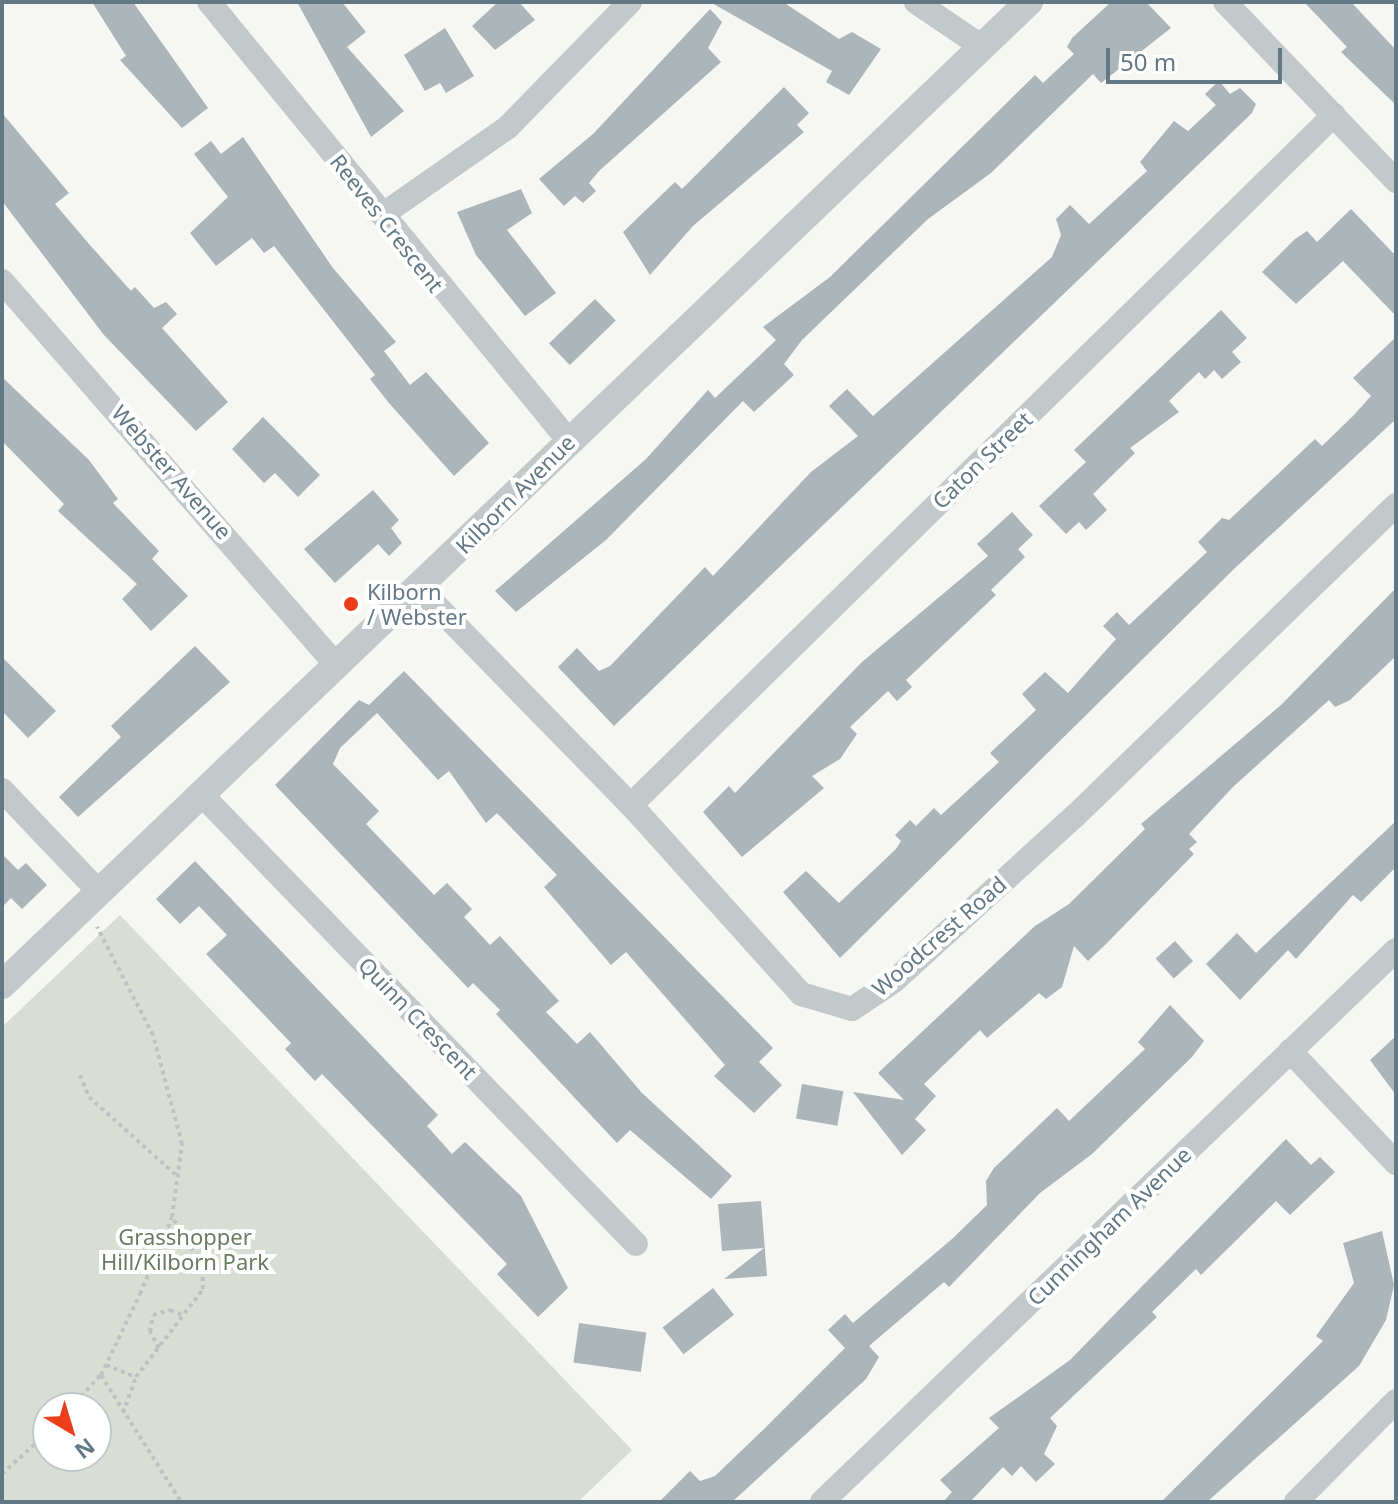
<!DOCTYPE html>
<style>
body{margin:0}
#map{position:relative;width:1398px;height:1504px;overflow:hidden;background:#f6f6f2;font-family:"Noto Sans",sans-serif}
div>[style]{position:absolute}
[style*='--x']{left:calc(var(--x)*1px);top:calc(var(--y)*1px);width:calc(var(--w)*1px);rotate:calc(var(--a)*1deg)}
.green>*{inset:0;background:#d8ded3}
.building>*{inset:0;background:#acb5ba;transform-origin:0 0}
.path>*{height:4px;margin-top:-2px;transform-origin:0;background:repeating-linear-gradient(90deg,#bfc1c3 0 4px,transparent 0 8px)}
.minor>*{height:24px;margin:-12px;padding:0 12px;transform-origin:12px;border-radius:12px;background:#c3c8ca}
.tertiary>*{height:28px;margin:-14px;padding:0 14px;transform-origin:14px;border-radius:14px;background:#c3c8ca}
.dots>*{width:22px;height:22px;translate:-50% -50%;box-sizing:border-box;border:4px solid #fff;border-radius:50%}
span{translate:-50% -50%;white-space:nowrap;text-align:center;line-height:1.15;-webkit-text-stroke:8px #fff;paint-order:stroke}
.street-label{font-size:22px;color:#637885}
.poi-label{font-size:22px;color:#637885}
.left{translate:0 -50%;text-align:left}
.park-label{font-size:22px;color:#697c62}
.frame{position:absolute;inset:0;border:4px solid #637885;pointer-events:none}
.north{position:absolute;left:32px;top:1392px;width:80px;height:80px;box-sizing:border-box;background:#fff;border:2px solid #c1c9ce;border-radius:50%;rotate:142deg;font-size:22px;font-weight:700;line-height:32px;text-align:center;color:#637885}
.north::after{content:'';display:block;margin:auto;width:28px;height:36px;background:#ed3e1b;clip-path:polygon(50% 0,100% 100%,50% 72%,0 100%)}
.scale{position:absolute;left:1106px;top:48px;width:176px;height:36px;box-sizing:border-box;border:4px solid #637885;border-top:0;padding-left:10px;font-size:24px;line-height:28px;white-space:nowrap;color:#637885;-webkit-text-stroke:6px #fff;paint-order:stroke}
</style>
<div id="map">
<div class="green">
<div style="clip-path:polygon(evenodd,120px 915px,632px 1450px,578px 1502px,2px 1502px,2px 1027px,120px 915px,96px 1408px,96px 1456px,48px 1456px,48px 1408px,96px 1408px)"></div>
</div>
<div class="building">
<div style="clip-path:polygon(92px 2px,133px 2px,208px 108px,182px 128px,120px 60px,126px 56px)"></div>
<div style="clip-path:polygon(297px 2px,342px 2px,366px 32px,347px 47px,404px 111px,371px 137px)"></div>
<div style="clip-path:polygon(498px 2px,519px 2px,535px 20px,495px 50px,472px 26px)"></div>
<div style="clip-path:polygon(710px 2px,783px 2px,839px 39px,852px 32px,881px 49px,849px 95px,826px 82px,832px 71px)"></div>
<div style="clip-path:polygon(1111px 2px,1146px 2px,1171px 28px,1101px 83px,1093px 74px,991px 173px,928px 219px,802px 340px,784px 364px,794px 375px,754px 412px,743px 401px,606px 540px,516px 612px,495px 591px,646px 459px,708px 390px,715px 398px,776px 340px,763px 327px,830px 277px,1035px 75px,1043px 83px,1074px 54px,1067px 47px,1072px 38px)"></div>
<div style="clip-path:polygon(1304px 2px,1351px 2px,1396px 50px,1396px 105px,1341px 52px,1347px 47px)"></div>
<div style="clip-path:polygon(710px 9px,722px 22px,708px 48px,721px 62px,599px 171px,589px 183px,596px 191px,583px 203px,575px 196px,564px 206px,539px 179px,593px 134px)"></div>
<div style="clip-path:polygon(445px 28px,474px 76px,446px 93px,440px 83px,425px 91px,404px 55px)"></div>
<div style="clip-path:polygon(1219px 81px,1230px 94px,1240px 88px,1256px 104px,1252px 113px,614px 726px,558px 667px,577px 648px,599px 671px,610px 666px,705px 567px,713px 576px,811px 472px,858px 436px,829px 406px,847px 389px,873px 416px,1052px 257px,1061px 235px,1056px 219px,1070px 205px,1089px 224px,1147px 171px,1140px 162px,1174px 121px,1188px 131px,1216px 105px,1205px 94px)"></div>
<div style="clip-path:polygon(784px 87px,809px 113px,797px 125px,804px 132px,693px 226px,650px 275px,623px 232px,675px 182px,682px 189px)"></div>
<div style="clip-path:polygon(2px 113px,69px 193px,55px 204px,89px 244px,131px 291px,135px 287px,154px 308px,166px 302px,177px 314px,162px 328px,228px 402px,196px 431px,104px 335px,2px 201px)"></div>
<div style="clip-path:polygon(243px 137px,333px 268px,396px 342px,384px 351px,410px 385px,426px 372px,489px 443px,454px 476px,389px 403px,370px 379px,375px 375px,274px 246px,264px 253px,252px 238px,216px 266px,190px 233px,228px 197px,194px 154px,211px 141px,221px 154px)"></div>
<div style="clip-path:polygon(521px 189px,532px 213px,507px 230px,556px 293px,525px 316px,476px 255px,457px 212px)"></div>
<div style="clip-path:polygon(1351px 209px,1396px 256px,1396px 316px,1343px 261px,1296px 304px,1262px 272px,1295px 239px,1307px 231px,1317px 242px)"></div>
<div style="left:595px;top:299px;width:30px;height:64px;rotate:46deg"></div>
<div style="clip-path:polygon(1221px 310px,1247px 338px,1232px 352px,1241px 362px,1222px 379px,1214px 370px,1205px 379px,1199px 372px,1169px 401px,1179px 412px,1130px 448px,1135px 453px,1093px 494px,1107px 510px,1086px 530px,1079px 522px,1066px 534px,1039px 506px,1086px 462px,1074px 450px)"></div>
<div style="clip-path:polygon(1396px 337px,1396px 419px,1234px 569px,840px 958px,783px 892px,806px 871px,839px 903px,896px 849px,901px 841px,895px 835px,910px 820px,916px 826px,934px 808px,941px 815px,999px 762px,990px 753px,1036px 710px,1022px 694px,1045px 672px,1068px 693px,1116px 639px,1103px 626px,1117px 612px,1129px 625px,1207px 552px,1198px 542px,1222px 518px,1229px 520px,1315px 439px,1322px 446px,1353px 416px,1371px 396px,1353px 378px)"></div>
<div style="clip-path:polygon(2px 377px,89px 460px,118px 499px,113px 503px,159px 551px,152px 559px,188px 596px,151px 631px,122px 599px,137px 584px,58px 511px,64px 504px,2px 441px)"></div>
<div style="clip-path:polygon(263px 417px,320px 475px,298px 497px,275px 473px,264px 483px,232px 449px)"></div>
<div style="clip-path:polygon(373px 490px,399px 520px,391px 528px,402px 543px,389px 556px,378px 544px,335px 583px,304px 549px)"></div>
<div style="clip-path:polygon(1012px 512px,1033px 535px,1018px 549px,1025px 557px,991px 590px,996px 595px,906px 680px,912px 687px,897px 701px,888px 691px,850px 727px,857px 734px,840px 759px,812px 776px,824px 788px,742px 857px,703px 812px,729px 786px,735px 793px,862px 662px,988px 556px,977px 544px)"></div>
<div style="clip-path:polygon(1396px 588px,1396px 656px,1350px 700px,1335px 707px,1329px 700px,1233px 787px,1189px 834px,1197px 842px,1189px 849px,1194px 854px,1106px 944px,1088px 961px,1074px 946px,1062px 987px,1046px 999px,1039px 993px,987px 1038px,980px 1030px,924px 1084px,936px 1096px,915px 1119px,926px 1130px,902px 1155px,853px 1092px,904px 1100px,878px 1073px,1035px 926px,1069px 904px,1145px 829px,1141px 824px,1281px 705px)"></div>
<div style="clip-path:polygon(195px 646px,230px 682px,78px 817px,59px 797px,121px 737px,111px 726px)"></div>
<div style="clip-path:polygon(2px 657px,56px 711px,28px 738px,2px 711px)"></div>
<div style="clip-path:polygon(404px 671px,773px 1048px,759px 1062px,782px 1085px,754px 1113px,714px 1076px,725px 1065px,626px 952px,611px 965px,544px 887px,557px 875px,497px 813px,486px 823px,449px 771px,438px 780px,377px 713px,340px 748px,333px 764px,379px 811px,366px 824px,434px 895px,447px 883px,472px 909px,464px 917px,490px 945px,500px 936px,559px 1001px,546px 1012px,577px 1044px,590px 1032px,642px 1093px,732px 1176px,711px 1199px,630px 1130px,617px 1143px,496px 1014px,500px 1010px,473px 983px,468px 988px,275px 785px,359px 700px,369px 705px)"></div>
<div style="clip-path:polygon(1396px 821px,1396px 867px,1361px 902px,1353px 895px,1296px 959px,1288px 950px,1240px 1000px,1206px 964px,1237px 933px,1256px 953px)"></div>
<div style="clip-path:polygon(2px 854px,18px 870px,26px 863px,47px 885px,22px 909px,11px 898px,2px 907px)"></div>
<div style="clip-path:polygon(195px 861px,438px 1115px,427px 1126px,452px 1154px,465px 1142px,521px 1196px,568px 1288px,538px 1317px,497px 1274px,507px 1264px,322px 1074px,315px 1081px,285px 1049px,291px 1043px,206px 954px,227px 935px,199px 906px,180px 924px,156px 899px)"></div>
<div style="left:1175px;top:941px;width:27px;height:26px;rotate:48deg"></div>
<div style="clip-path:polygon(1170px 1005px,1204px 1041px,1192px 1057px,1092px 1154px,1040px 1193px,949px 1287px,944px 1282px,869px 1346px,879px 1357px,866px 1379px,732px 1502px,659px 1502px,690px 1471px,700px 1481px,715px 1476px,765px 1428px,845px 1348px,828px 1330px,845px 1314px,853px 1323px,952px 1239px,987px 1205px,986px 1181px,994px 1168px,1057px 1108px,1069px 1121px,1145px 1049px,1138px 1042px)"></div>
<div style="clip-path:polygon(1396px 1036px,1396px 1095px,1370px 1060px)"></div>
<div style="left:802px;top:1084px;width:42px;height:35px;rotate:10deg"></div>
<div style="clip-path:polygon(1286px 1139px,1311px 1165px,1320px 1157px,1335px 1172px,1290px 1215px,1276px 1201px,1201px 1275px,1196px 1269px,1152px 1312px,1157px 1317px,1050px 1418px,1057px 1426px,1044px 1454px,1055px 1464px,1036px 1482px,1021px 1466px,1012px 1476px,1003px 1467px,970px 1502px,943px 1502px,952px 1492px,940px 1480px,999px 1428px,989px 1418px,1070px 1360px)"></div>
<div style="clip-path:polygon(761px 1201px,767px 1276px,724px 1279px,764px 1248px,722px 1251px,718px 1204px)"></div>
<div style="clip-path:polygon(1382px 1231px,1394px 1285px,1386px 1320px,1359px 1366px,1207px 1502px,1161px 1502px,1323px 1341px,1316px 1336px,1354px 1283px,1343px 1243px)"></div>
<div style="left:713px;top:1288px;width:34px;height:64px;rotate:52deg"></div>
<div style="left:579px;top:1323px;width:68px;height:40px;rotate:8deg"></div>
</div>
<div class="path">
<div style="--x:80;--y:1075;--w:24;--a:68"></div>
<div style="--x:89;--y:1097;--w:118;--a:41.9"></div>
<div style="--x:160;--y:1245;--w:28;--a:0"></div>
<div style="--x:159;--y:1348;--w:18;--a:-119"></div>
<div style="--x:150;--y:1332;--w:17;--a:-80"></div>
<div style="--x:153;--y:1315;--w:18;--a:-16"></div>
<div style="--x:170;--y:1310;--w:16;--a:22"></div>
<div style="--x:106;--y:1365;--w:32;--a:22"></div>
<div style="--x:101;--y:1375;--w:150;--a:57.8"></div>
<div style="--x:70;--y:1408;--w:45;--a:-46.8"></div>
<div style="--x:101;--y:1375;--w:90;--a:-64.3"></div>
<div style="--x:140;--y:1294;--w:83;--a:-67.4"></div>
<div style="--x:172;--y:1217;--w:74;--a:-82.2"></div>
<div style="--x:182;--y:1144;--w:113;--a:-104.9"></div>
<div style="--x:153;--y:1035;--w:122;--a:-117.4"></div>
<div style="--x:123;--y:1413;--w:38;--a:-70"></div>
<div style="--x:136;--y:1377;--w:111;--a:-52.7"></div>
<div style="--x:203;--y:1289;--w:25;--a:-92"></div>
<div style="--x:202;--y:1264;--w:56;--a:-122.6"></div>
<div style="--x:2;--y:1474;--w:62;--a:-42.4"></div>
</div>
<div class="minor">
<div style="--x:209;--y:2;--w:568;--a:50.65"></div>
<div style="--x:916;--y:2;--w:78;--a:34.1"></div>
<div style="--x:1225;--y:2;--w:248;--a:46.3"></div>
<div style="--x:382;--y:215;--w:154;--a:-34.9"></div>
<div style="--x:508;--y:127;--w:175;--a:-45.7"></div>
<div style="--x:2;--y:281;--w:510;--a:48.97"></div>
<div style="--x:419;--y:588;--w:303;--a:45.7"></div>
<div style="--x:631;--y:805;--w:254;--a:48"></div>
<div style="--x:801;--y:994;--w:53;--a:16.4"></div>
<div style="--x:852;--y:1009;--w:50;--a:-33.7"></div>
<div style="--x:894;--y:981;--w:245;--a:-42.4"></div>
<div style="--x:1075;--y:816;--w:447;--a:-44.1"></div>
<div style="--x:2;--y:790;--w:142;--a:46.4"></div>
<div style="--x:200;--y:793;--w:627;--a:45.97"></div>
<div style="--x:631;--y:805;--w:985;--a:-44.47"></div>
<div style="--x:1290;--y:1051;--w:154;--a:46.6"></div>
<div style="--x:822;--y:1502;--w:796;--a:-43.88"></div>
<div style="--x:1296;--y:1502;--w:142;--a:-45.3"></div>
</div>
<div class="tertiary">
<div style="--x:2;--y:985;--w:1422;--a:-43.75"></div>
</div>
<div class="dots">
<div style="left:351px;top:604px;background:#ed3e1b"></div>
</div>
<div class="street-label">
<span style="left:387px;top:223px;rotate:52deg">Reeves Crescent</span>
<span style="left:982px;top:460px;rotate:-44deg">Caton Street</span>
<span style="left:172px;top:472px;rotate:49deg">Webster Avenue</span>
<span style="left:515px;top:494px;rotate:-45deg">Kilborn Avenue</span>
<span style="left:939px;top:936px;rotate:-41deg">Woodcrest Road</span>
<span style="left:418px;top:1018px;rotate:46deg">Quinn Crescent</span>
<span style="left:1109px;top:1226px;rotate:-44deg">Cunningham Avenue</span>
</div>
<div class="poi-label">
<span class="left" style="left:367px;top:604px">Kilborn<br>/ Webster</span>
</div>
<div class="park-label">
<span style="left:185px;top:1249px">Grasshopper<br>Hill/Kilborn Park</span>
</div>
<div class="frame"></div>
<div class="north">N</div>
<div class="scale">50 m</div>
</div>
